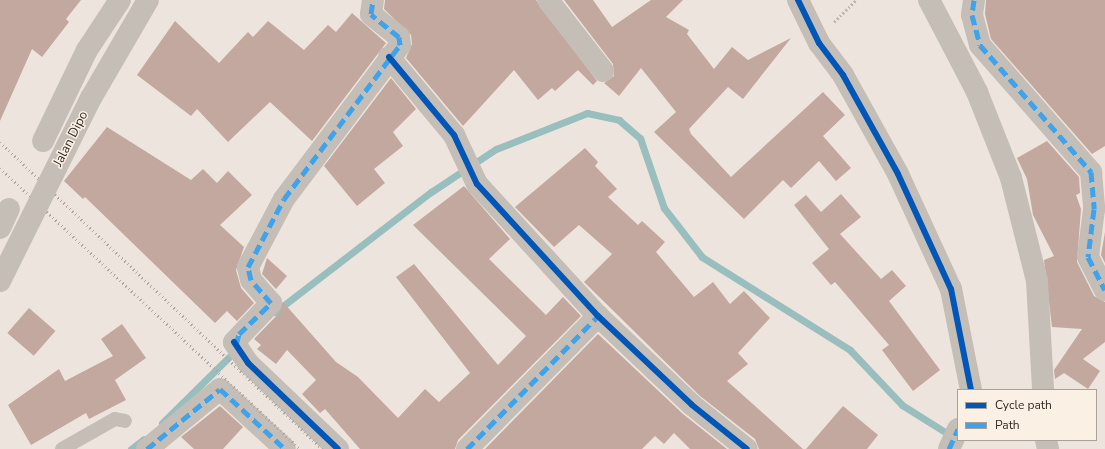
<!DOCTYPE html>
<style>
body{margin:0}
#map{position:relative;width:1105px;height:449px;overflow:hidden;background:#ede5dd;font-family:"Nunito Sans",sans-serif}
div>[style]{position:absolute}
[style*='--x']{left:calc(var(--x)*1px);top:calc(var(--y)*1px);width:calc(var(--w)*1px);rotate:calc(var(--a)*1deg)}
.stream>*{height:7px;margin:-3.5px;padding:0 3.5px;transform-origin:3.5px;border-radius:3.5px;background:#99bebe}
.building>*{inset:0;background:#c2a89e;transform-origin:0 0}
.path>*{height:2.5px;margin-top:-1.25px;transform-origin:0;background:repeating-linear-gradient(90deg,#beb6af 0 2px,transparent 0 4px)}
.service>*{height:14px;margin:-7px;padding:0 7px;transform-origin:7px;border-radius:7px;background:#c5beb7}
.minor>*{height:22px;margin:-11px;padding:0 11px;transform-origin:11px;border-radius:11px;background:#c5beb7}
.rail>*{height:3px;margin-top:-1.5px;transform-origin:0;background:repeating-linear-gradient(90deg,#ada6a1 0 1px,transparent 0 4px)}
.minor-bridge>*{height:22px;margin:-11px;padding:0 11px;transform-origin:11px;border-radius:11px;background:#c5beb7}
.quiet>*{height:5px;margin-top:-2.5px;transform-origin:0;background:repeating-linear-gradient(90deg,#3ea3eb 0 10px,transparent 0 15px)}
.cycleway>*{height:6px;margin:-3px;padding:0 3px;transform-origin:3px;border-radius:3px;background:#0057b8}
span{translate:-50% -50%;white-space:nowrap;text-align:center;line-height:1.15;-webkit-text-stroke:3px #faf0e4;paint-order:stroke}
.street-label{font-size:13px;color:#352b25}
.legend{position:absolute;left:957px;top:389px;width:140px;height:52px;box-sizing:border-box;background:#faf0e4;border:1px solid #aba198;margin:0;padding:5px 7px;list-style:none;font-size:12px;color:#352b25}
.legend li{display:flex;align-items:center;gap:8px;height:20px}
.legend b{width:20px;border:1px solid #aba198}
</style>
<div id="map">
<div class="stream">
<div style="--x:275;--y:312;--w:197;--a:-37.6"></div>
<div style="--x:431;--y:192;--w:78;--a:-33.5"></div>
<div style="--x:496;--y:149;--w:98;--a:-21.6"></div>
<div style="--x:587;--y:113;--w:33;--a:12"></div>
<div style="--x:619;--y:120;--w:28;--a:41"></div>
<div style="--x:640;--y:138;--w:74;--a:71.1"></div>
<div style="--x:664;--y:208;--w:62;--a:52.2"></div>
<div style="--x:702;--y:257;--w:175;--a:32.1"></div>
<div style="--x:850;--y:350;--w:76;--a:46.6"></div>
<div style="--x:902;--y:405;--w:60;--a:32.1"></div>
<div style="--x:162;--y:423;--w:104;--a:-44.6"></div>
<div style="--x:131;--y:449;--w:16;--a:-38"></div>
</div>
<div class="building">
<div style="clip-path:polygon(0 0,81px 0,66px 19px,69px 22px,42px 57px,32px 49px,0 121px)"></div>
<div style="clip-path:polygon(385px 0,536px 0,597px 81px,593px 85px,578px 70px,555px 91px,552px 88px,538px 100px,514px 70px,463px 126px,406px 58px,412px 44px,411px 35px,384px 9px)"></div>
<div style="clip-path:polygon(564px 0,593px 0,612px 27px,651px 0,683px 0,666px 17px,689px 30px,687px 34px,714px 69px,732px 47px,748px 60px,791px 38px,743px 99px,728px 87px,689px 129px,691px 134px,731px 177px,823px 92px,845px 115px,823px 136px,851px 168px,836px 181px,819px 161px,791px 188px,783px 180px,744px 219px,654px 132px,676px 112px,641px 68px,619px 96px,604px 83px,614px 76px,613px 64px)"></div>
<div style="clip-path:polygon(986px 0,1105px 0,1105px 146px,1092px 154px,991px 39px,985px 14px)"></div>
<div style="clip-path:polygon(352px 13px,386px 43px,312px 141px,270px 102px,228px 142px,197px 109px,191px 116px,137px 75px,175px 21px,219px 63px,248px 32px,253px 37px,268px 21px,304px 50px,328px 25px,336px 32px)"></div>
<div style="clip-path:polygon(391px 78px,416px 109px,393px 132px,403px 146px,374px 169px,385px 183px,357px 206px,324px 166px)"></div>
<div style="clip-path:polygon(107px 127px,191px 180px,203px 169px,217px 183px,228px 171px,252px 195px,220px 225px,244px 247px,236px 270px,241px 288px,254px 303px,237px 321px,227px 311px,215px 323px,85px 197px,83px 199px,64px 181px)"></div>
<div style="clip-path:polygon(1047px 141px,1079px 177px,1080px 193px,1076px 195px,1081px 209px,1077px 262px,1094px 296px,1105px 302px,1105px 342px,1083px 359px,1100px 371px,1088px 389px,1064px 373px,1055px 379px,1054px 370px,1082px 329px,1052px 327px,1044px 260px,1054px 256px,1033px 215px,1027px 179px,1017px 158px)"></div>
<div style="clip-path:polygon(585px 148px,598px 162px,595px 166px,617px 189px,608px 197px,638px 225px,642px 221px,665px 242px,656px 252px,694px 297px,713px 282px,730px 304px,744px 291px,770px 318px,738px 353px,748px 364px,727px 381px,803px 449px,759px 449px,755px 439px,700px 396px,584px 282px,612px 254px,579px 225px,554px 247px,515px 207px)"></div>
<div style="clip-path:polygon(464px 186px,510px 239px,489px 259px,546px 315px,563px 297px,581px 316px,458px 440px,455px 449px,360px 449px,325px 409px,320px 413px,302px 394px,316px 380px,287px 350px,276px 364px,257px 349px,261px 345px,254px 339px,280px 312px,283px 302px,336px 362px,358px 377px,398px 418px,425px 389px,439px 402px,470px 373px,396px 277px,414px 264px,498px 365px,526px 336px,413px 225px)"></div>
<div style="clip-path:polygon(841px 194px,861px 217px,840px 234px,881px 279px,892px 270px,906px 286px,889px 301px,940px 370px,913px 391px,882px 350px,889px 345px,835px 282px,831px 285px,812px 263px,829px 249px,794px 205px,806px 195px,821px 212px)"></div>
<div style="clip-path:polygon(1105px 232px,1105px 263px,1101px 255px)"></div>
<div style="clip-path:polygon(267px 258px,287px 276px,276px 289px,262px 274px)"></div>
<div style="left:29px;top:308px;width:35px;height:33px;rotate:41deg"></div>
<div style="clip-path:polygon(122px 324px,146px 358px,115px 380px,126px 400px,89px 419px,86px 413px,31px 445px,8px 405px,59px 369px,65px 381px,113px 356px,101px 339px)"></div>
<div style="clip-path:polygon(598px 334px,683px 414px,727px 449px,690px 449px,674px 433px,664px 444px,655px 436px,642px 449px,485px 449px)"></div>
<div style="clip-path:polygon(220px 406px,243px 427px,223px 449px,194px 449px,181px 437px)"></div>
<div style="clip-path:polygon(843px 406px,878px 435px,867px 449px,806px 449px)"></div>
</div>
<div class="path">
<div style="--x:834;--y:22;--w:31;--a:-45"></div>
</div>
<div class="service">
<div style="--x:62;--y:449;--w:61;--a:-29.5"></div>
<div style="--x:115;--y:419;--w:10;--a:11"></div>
</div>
<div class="minor">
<div style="--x:548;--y:0;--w:90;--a:52.2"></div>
<div style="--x:798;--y:0;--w:48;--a:64"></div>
<div style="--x:819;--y:43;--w:40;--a:53"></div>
<div style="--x:843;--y:75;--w:113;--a:60.9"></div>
<div style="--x:898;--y:174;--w:127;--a:65.3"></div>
<div style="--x:951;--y:289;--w:103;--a:78.8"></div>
<div style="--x:929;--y:0;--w:104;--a:62.4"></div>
<div style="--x:977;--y:92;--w:92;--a:68.4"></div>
<div style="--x:1011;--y:178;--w:106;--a:75.8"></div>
<div style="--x:1037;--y:281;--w:109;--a:86.8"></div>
<div style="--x:974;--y:0;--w:15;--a:98"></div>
<div style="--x:972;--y:15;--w:31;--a:75"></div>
<div style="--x:980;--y:45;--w:169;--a:48.8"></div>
<div style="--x:1091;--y:172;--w:37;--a:85"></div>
<div style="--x:1094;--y:209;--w:48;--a:97.1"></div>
<div style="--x:1088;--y:257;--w:37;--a:63"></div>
<div style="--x:389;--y:57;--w:102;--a:50.2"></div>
<div style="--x:454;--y:135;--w:54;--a:64.9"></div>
<div style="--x:477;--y:184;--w:179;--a:47.5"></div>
<div style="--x:598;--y:316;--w:129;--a:43.4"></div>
<div style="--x:692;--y:405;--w:70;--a:38.7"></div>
<div style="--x:43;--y:141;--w:101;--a:-64.2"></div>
<div style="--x:87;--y:50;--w:60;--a:-56.6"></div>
<div style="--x:0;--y:228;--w:21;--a:-65"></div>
<div style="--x:1046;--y:440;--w:9;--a:77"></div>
<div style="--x:147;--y:449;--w:94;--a:-39.4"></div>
<div style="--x:220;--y:389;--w:88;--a:42.7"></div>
<div style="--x:338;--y:449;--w:124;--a:-136.3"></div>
<div style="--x:248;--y:363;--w:25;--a:-124"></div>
<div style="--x:234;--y:342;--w:54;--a:-46.5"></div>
<div style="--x:271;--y:303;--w:30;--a:-131"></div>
<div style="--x:251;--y:280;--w:13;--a:-103"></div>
<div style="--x:248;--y:267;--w:77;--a:-62.1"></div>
<div style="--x:284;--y:199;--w:193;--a:-53"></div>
<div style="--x:400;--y:45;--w:8;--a:-97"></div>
<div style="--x:399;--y:37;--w:36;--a:-141"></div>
<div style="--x:371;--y:14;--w:14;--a:-82"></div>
<div style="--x:467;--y:449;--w:187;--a:-45.4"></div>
<div style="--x:949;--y:449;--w:22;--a:-66"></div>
</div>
<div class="rail">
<div style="--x:0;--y:142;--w:445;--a:43.6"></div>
<div style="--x:0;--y:168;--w:411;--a:43.1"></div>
</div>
<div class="minor-bridge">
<div style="--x:0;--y:281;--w:204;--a:-63.6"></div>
<div style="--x:91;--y:98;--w:113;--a:-59.8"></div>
</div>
<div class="quiet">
<div style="--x:974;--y:0;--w:15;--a:98"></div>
<div style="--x:972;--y:15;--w:31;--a:75"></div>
<div style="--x:980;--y:45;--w:169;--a:48.8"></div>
<div style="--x:1091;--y:172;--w:37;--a:85"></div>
<div style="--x:1094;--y:209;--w:48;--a:97.1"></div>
<div style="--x:1088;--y:257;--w:37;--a:63"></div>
<div style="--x:236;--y:345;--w:11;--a:-75"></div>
<div style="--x:239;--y:334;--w:45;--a:-44.1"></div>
<div style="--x:271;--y:303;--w:30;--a:-131"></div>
<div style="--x:251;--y:280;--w:13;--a:-103"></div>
<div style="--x:248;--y:267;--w:77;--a:-62.1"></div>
<div style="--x:284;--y:199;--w:193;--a:-53"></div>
<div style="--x:400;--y:45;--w:8;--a:-97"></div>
<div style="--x:399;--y:37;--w:36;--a:-141"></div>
<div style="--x:371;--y:14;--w:14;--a:-82"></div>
<div style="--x:147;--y:449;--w:94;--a:-39.4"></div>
<div style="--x:220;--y:389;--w:88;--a:42.7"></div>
<div style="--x:467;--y:449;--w:187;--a:-45.4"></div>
<div style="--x:949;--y:449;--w:22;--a:-66"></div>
</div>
<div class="cycleway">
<div style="--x:798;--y:0;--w:48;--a:64"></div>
<div style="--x:819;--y:43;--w:40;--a:53"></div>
<div style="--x:843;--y:75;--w:113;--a:60.9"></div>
<div style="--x:898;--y:174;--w:127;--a:65.3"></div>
<div style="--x:951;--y:289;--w:103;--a:78.8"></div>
<div style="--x:389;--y:57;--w:102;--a:50.2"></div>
<div style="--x:454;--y:135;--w:54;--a:64.9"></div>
<div style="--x:477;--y:184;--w:179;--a:47.5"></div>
<div style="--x:598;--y:316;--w:129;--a:43.4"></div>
<div style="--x:692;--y:405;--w:70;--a:38.7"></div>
<div style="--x:234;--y:342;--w:25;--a:56"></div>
<div style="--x:248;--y:363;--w:124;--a:43.7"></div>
</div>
<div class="street-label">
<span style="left:71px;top:139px;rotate:-63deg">Jalan Dipo</span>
</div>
<ul class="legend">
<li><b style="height:5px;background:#0057b8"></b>Cycle path</li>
<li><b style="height:5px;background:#3ea3eb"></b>Path</li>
</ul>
</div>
